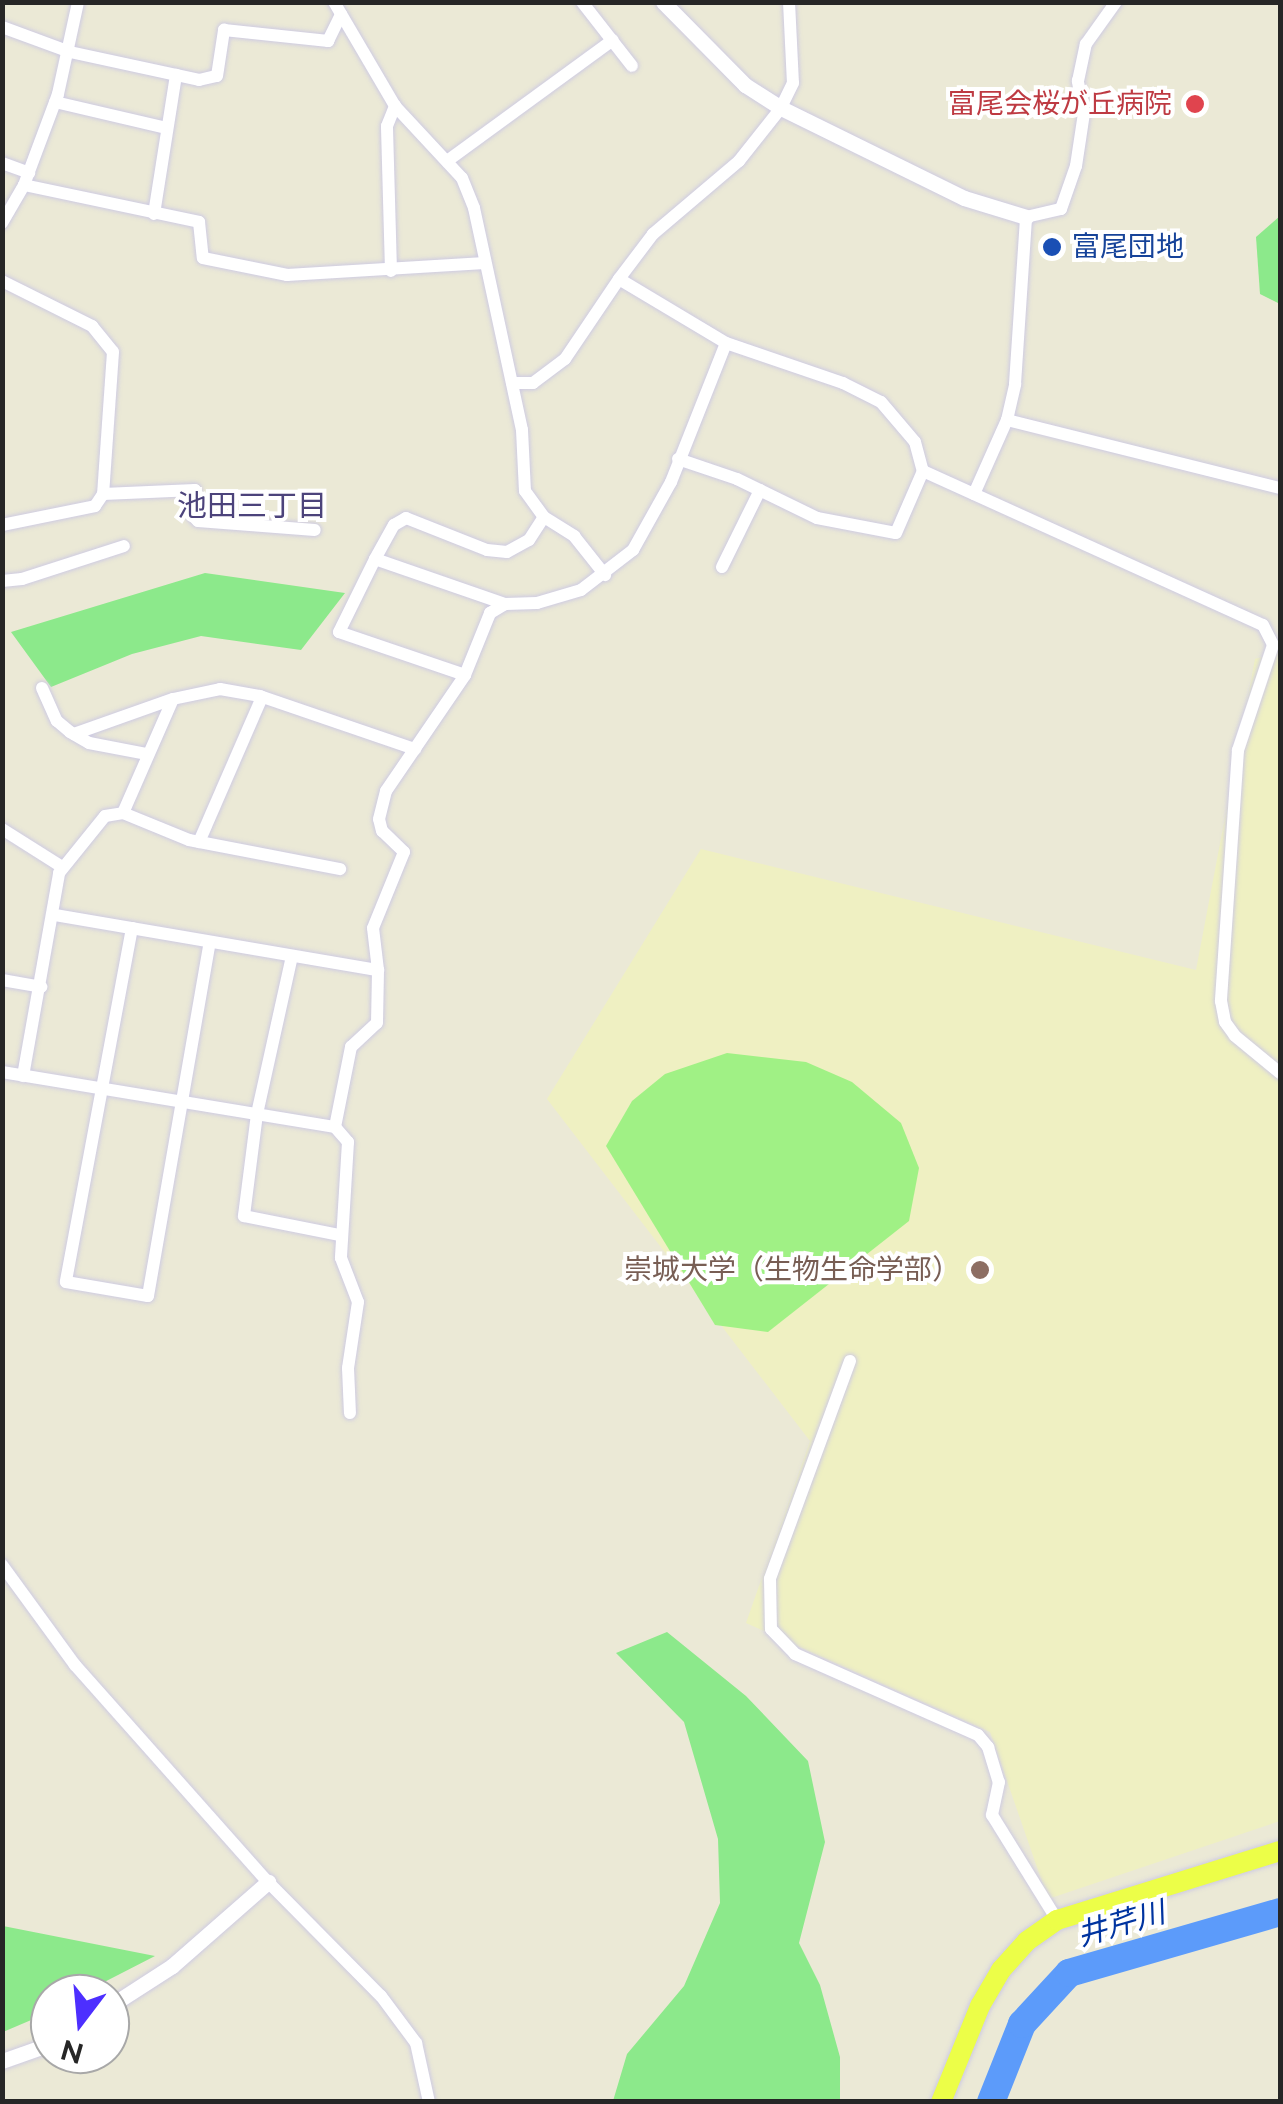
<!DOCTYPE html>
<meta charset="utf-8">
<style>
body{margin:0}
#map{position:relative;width:1283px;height:2104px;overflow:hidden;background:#ebe9d6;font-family:Raleway,"Noto Sans JP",sans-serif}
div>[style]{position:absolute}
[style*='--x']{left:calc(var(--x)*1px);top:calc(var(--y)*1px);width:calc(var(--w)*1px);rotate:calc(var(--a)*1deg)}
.education>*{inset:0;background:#eff0c2}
.green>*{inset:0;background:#8ce98b}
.pitch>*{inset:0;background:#a0f185}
.river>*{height:28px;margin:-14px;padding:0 14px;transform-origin:14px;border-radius:14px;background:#5c9bfa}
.roads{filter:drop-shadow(0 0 2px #cecbe2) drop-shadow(0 0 2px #cecbe2)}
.minor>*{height:12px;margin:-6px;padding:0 6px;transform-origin:6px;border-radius:6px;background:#fff}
.tertiary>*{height:15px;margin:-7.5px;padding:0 7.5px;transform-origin:7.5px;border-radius:7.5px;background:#fff}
.primary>*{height:20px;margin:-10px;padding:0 10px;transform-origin:10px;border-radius:10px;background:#ecfe48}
.dots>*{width:28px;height:28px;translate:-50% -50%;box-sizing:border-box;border:5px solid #fff;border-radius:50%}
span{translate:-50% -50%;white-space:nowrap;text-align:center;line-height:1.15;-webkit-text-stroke:8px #fff;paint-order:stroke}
.health-label{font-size:28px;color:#be3a42}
.right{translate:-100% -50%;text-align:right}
.transit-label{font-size:28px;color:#164399}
.left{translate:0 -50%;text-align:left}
.education-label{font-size:28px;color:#785e54}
.neighbourhood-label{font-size:30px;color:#4c437b}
.water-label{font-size:30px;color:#0034a0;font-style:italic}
.frame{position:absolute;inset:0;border:5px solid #262626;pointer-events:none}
.north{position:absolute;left:30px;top:1974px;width:100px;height:100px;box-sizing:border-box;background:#fff;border:2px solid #a8a8a8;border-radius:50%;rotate:196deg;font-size:28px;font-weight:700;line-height:40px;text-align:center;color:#262626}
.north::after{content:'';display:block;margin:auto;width:35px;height:45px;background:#4d2fff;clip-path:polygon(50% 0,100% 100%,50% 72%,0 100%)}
</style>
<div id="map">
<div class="education">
<div style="clip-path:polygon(1280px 651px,1280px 1821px,1048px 1899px,990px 1732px,746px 1623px,810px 1441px,547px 1099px,701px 849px,1196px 970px,1255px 659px)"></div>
</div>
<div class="green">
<div style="clip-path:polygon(1280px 216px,1280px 304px,1260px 294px,1256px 237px)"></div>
<div style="clip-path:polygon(205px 573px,345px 593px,301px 650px,201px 636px,132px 654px,51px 687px,11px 632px)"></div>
<div style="clip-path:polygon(667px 1632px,746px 1696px,808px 1761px,825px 1842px,799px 1943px,820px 1985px,840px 2057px,840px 2101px,613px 2101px,627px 2054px,684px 1986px,720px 1903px,718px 1839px,684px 1722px,616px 1653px)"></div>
<div style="clip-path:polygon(3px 1926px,155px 1956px,81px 1994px,50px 1994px,50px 2012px,3px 2032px)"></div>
</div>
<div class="pitch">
<div style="clip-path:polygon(727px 1053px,806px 1062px,852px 1082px,901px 1123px,919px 1168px,909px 1221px,768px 1332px,715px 1325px,606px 1146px,632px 1101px,665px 1074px)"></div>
</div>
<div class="river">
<div style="--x:991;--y:2102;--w:84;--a:-68.3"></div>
<div style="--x:1022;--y:2024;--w:69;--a:-47.3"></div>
<div style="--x:1069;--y:1973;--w:220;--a:-16.1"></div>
</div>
<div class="roads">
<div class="minor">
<div style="--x:334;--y:2;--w:121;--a:59.6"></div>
<div style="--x:395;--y:106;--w:98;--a:47.1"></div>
<div style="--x:462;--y:178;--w:32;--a:68"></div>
<div style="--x:474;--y:208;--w:227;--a:77.8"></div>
<div style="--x:522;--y:430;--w:61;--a:87.2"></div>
<div style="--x:525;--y:491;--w:32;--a:54"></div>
<div style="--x:544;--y:517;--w:36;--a:32"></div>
<div style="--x:574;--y:536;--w:50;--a:51.5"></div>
<div style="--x:582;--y:2;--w:81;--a:52"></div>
<div style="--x:789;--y:2;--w:81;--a:87.2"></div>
<div style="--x:793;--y:83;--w:28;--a:116"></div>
<div style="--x:781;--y:108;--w:68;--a:128.4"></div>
<div style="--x:739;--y:161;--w:113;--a:139.7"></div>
<div style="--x:653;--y:234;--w:56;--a:127.1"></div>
<div style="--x:619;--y:279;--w:125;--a:30.9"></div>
<div style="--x:726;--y:343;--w:124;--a:18.9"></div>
<div style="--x:843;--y:383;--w:42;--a:26.6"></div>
<div style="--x:881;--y:402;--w:52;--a:49.6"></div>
<div style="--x:915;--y:442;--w:30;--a:75"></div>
<div style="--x:2;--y:27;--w:72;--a:20.2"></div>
<div style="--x:70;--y:52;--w:132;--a:12.2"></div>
<div style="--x:199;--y:80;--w:18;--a:-13"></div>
<div style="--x:217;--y:76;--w:47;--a:-81.3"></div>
<div style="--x:224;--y:30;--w:105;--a:6"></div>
<div style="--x:328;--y:41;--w:30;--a:-64"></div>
<div style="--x:55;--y:102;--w:115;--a:13.1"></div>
<div style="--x:447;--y:161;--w:205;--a:-36.1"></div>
<div style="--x:2;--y:163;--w:29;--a:20"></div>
<div style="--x:24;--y:185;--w:179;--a:11.9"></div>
<div style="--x:199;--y:222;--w:36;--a:84"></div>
<div style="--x:203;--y:258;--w:86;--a:11.4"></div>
<div style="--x:287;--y:275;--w:198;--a:-3.5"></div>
<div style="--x:154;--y:214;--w:141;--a:-81"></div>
<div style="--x:2;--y:223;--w:44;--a:-59.9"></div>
<div style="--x:24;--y:185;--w:97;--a:-69.5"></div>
<div style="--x:58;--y:94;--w:94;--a:-77.7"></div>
<div style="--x:391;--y:271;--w:145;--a:-91.6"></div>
<div style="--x:387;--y:126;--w:22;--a:-68"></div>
<div style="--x:2;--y:281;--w:101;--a:26.6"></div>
<div style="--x:92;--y:326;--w:33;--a:51"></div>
<div style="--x:113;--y:352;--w:142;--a:94"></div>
<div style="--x:512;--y:383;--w:21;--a:0"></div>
<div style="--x:533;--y:383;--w:40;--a:-37"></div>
<div style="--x:565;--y:359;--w:97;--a:-56"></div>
<div style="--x:1007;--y:420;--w:281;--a:14"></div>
<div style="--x:678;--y:459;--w:62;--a:18.7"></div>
<div style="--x:737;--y:479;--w:89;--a:26"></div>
<div style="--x:817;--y:518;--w:80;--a:10.8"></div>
<div style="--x:896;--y:533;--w:68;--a:-66.5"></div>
<div style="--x:923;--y:471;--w:373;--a:24.4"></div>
<div style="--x:1263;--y:625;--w:22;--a:63"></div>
<div style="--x:1273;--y:645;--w:111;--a:108.4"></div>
<div style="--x:1238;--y:750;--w:252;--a:93.9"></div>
<div style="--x:1221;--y:1001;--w:21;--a:79"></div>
<div style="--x:1225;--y:1022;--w:17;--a:54"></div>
<div style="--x:1235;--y:1036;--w:58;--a:39.4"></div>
<div style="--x:974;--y:494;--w:81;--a:-66"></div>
<div style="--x:1007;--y:420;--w:37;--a:-77"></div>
<div style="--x:1015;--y:384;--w:167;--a:-86.2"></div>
<div style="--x:1026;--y:217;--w:36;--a:-13"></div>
<div style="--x:1061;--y:209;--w:46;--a:-70.8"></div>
<div style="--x:1076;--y:166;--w:54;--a:-81.4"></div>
<div style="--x:1084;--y:113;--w:33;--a:-101"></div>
<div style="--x:1078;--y:81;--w:38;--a:-78"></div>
<div style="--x:1086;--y:44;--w:52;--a:-54.5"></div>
<div style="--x:2;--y:525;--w:95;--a:-11.5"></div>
<div style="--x:95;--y:506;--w:14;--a:-56"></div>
<div style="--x:103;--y:494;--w:92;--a:-2.5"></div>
<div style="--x:195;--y:490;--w:25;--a:97"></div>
<div style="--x:192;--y:515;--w:8;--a:45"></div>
<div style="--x:198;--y:521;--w:117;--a:4.4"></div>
<div style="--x:375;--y:559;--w:39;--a:-61"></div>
<div style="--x:394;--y:525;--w:14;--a:-30"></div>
<div style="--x:406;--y:518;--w:87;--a:21.6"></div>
<div style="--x:487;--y:550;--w:20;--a:6"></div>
<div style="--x:507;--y:552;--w:25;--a:-29"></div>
<div style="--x:529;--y:540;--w:27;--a:-57"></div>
<div style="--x:722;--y:567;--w:86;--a:-63.7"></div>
<div style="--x:2;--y:581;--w:20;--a:-6"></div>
<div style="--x:22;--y:579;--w:107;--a:-17.9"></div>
<div style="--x:465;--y:675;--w:133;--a:-161.2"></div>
<div style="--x:339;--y:632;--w:81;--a:-63.7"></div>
<div style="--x:375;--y:559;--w:138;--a:19.1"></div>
<div style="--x:42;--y:688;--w:36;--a:66"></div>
<div style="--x:57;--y:721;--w:17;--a:40"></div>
<div style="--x:70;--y:732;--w:22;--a:30"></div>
<div style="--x:89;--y:743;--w:58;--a:10.9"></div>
<div style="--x:74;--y:734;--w:105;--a:-19.5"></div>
<div style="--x:123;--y:813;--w:124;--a:-66.3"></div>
<div style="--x:173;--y:699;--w:48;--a:-12"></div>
<div style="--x:220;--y:689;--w:41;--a:9.9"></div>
<div style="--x:260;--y:696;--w:164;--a:18.9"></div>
<div style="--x:2;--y:829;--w:71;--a:32.3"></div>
<div style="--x:199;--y:842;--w:158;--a:-66.5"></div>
<div style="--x:55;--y:915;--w:328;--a:9.7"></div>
<div style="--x:132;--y:928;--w:360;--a:100.6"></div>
<div style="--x:66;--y:1282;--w:83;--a:9.7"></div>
<div style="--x:148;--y:1296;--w:359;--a:-80.1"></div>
<div style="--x:292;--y:956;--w:162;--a:102.5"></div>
<div style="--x:257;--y:1114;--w:103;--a:97.3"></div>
<div style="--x:244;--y:1216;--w:97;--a:11.3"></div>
<div style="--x:2;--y:980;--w:40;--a:10"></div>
<div style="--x:2;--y:1072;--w:338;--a:9.4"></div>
<div style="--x:335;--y:1127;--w:20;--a:49"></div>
<div style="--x:348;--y:1142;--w:116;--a:93.5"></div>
<div style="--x:341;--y:1258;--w:47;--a:68.9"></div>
<div style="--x:358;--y:1302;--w:67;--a:98.6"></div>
<div style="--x:348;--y:1368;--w:45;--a:87.5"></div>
<div style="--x:23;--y:1076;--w:206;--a:-79.9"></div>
<div style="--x:59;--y:873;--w:73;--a:-51.1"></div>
<div style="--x:105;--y:816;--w:18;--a:-9"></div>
<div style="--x:123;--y:813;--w:71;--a:22.2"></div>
<div style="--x:189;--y:840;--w:154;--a:10.9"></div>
<div style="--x:335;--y:1127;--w:82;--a:-78.7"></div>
<div style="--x:351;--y:1047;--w:35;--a:-43"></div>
<div style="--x:377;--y:1023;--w:53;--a:-88.9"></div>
<div style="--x:378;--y:970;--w:42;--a:-96.8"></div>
<div style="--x:373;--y:928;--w:82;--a:-67.8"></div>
<div style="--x:404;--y:852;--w:30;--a:-136"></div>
<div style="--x:382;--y:831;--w:12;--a:-104"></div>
<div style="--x:379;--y:819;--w:29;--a:-76"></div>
<div style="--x:386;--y:791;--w:140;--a:-55.7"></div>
<div style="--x:465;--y:675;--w:67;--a:-68"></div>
<div style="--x:490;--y:613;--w:17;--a:-31"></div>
<div style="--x:505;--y:604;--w:32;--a:-2"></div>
<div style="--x:537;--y:603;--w:46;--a:-16.5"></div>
<div style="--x:581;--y:590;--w:66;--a:-37.6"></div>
<div style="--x:633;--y:550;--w:78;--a:-60.8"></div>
<div style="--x:671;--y:482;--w:149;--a:-68.4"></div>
<div style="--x:850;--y:1361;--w:232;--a:110.2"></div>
<div style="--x:770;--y:1579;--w:50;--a:88.9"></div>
<div style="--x:771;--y:1629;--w:35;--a:46"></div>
<div style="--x:795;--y:1654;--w:200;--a:23.9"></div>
<div style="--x:978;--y:1735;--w:16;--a:50"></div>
<div style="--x:988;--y:1747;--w:37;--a:73"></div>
<div style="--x:999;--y:1782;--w:34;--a:102"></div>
<div style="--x:992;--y:1815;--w:123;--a:58.2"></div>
<div style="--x:2;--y:1565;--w:124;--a:53.9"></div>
<div style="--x:75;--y:1665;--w:290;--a:48.4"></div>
<div style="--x:268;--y:1882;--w:161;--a:45.3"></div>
<div style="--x:381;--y:1996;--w:59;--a:53.3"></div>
<div style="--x:416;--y:2043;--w:60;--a:77.6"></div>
</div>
<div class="tertiary">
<div style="--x:663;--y:2;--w:117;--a:45.3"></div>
<div style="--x:745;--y:85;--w:43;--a:32.6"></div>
<div style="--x:781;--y:108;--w:204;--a:26.2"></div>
<div style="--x:964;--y:198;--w:65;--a:17"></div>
<div style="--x:110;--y:2006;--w:74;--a:-32.8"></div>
<div style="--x:172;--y:1966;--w:128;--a:-41.2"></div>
<div style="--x:2;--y:2061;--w:51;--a:-19.5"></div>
</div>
<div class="primary">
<div style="--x:941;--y:2102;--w:104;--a:-67.9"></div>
<div style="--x:980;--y:2006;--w:42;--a:-59.7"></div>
<div style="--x:1001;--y:1970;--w:39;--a:-48"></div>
<div style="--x:1027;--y:1941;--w:37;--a:-35"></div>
<div style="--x:1057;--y:1920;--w:233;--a:-17.2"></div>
</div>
</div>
<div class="dots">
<div style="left:1195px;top:104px;background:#e0444e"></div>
<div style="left:1052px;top:247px;background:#1a4fb4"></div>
<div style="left:980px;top:1270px;background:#8d6e63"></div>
</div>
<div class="health-label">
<span class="right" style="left:1172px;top:104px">富尾会桜が丘病院</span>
</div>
<div class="transit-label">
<span class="left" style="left:1072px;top:247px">富尾団地</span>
</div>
<div class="education-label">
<span class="right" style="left:960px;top:1270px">崇城大学（生物生命学部）</span>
</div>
<div class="neighbourhood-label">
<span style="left:252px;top:506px">池田三丁目</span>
</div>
<div class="water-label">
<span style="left:1121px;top:1924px;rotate:-16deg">井芹川</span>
</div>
<div class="frame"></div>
<div class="north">N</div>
</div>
